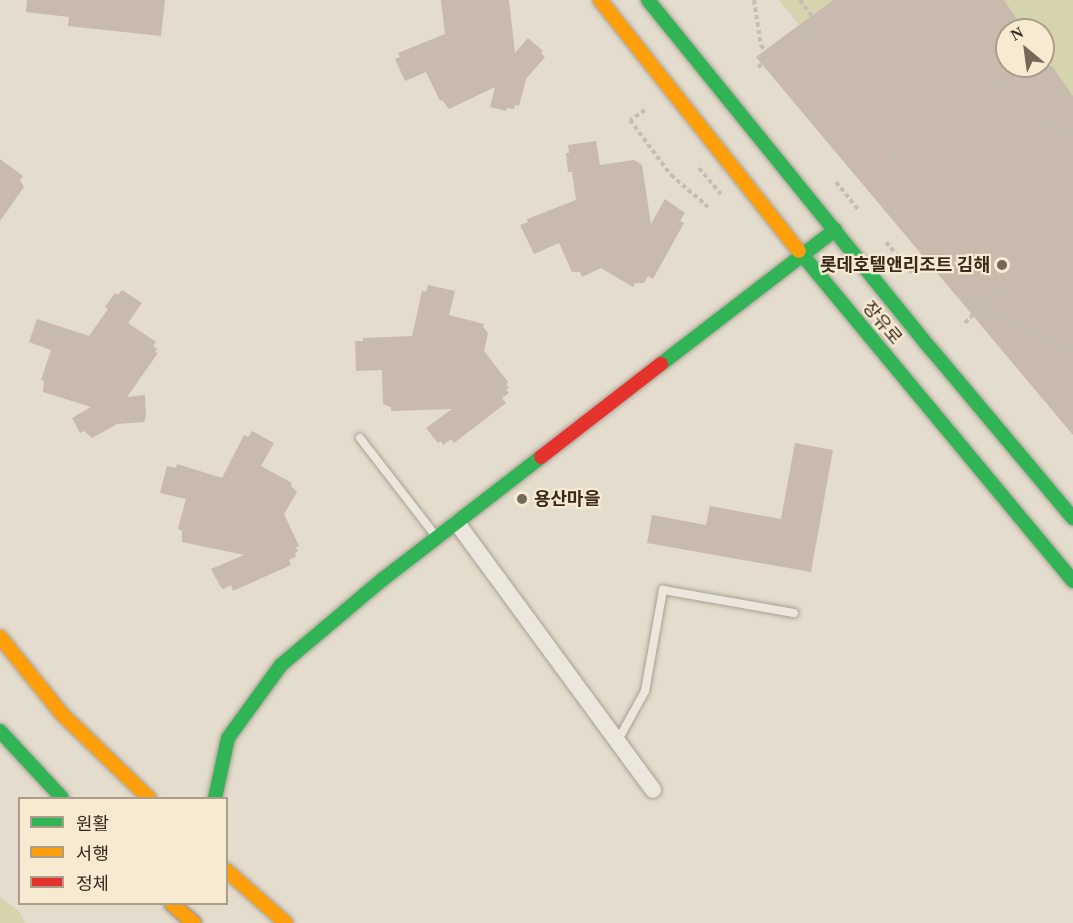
<!DOCTYPE html>
<meta charset="utf-8">
<style>
body{margin:0}
#map{position:relative;width:1073px;height:923px;overflow:hidden;background:#e4dccc;font-family:"Times New Roman","Noto Sans KR",serif}
div>[style]{position:absolute}
[style*='--x']{left:calc(var(--x)*1px);top:calc(var(--y)*1px);width:calc(var(--w)*1px);rotate:calc(var(--a)*1deg)}
.green>*{inset:0;background:#d5d4ae}
.building>*{inset:0;background:#c8baad}
.path>*{height:4px;margin-top:-2px;transform-origin:0;background:repeating-linear-gradient(90deg,#c5beb4 0 4.5px,transparent 0 7.5px)}
.roads{filter:drop-shadow(0 0 2px #a9a195) drop-shadow(0 0 2px #a9a195)}
.lane>*{height:8px;margin:-4px;padding:0 4px;transform-origin:4px;border-radius:4px;background:#ece7dd}
.street>*{height:16px;margin:-8px;padding:0 8px;transform-origin:8px;border-radius:8px;background:#ece7dd}
.fast>*{height:14px;margin:-7px;padding:0 7px;transform-origin:7px;border-radius:7px;background:#30b455}
.slow>*{height:14px;margin:-7px;padding:0 7px;transform-origin:7px;border-radius:7px;background:#ff9f0a}
.jam>*{height:14px;margin:-7px;padding:0 7px;transform-origin:7px;border-radius:7px;background:#e5322d}
.bridges{filter:drop-shadow(0 0 2px #8f877c) drop-shadow(0 0 2px #8f877c)}
.slow-bridge>*{height:14px;margin:-7px;padding:0 7px;transform-origin:7px;border-radius:7px;background:#ff9f0a}
.dots>*{width:16px;height:16px;translate:-50% -50%;box-sizing:border-box;border:3px solid #f6ebd1;border-radius:50%}
span{translate:-50% -50%;white-space:nowrap;text-align:center;line-height:1.15;-webkit-text-stroke:4.5px #f6ebd1;paint-order:stroke}
.poi-label{font-size:18px;color:#38291d;font-weight:700}
.right{translate:-100% -50%;text-align:right}
.left{translate:0 -50%;text-align:left}
.street-label{font-size:18px;color:#38291d}
.legend{position:absolute;left:18px;top:797px;width:210px;height:108px;box-sizing:border-box;background:#f6ebd1;border:2px solid #aa9d89;margin:0;padding:8px 10px;list-style:none;font-size:18px;color:#38291d}
.legend li{display:flex;align-items:center;gap:12px;height:30px}
.legend b{width:30px;border:2px solid #aa9d89}
.north{position:absolute;left:995px;top:18px;width:60px;height:60px;box-sizing:border-box;background:#f6ebd1;border:2px solid #aa9d89;border-radius:50%;rotate:331deg;font-size:16px;font-weight:700;line-height:24px;text-align:center;color:#38291d}
.north::after{content:'';display:block;margin:auto;width:21px;height:27px;background:#74685a;clip-path:polygon(50% 0,100% 100%,50% 72%,0 100%)}
</style>
<div id="map">
<div class="green">
<div style="clip-path:polygon(779px 0,833px 0,799px 25px)"></div>
<div style="clip-path:polygon(1004px 0,1073px 0,1073px 96px,1043px 54px,1043px 30px,1025px 30px)"></div>
<div style="clip-path:polygon(0 897px,19px 911px,25px 923px,0 923px)"></div>
</div>
<div class="building">
<div style="clip-path:polygon(27px 0,165px 0,161px 36px,68px 26px,69px 17px,26px 12px)"></div>
<div style="clip-path:polygon(441px 0,509px 0,515px 53px,528px 38px,543px 51px,541px 53px,545px 57px,526px 79px,519px 106px,515px 105px,514px 109px,507px 108px,506px 111px,490px 107px,495px 87px,449px 109px,442px 100px,440px 101px,426px 72px,405px 81px,395px 59px,400px 57px,398px 53px,445px 34px)"></div>
<div style="clip-path:polygon(833px 0,1004px 0,1025px 30px,1007px 30px,1007px 66px,1052px 66px,1073px 96px,1073px 435px,756px 57px)"></div>
<div style="clip-path:polygon(596px 141px,600px 165px,634px 160px,642px 165px,651px 224px,665px 199px,685px 213px,680px 221px,684px 223px,653px 279px,648px 276px,644px 283px,635px 283px,633px 287px,601px 268px,582px 277px,580px 272px,572px 272px,559px 243px,534px 254px,520px 225px,528px 222px,527px 219px,576px 200px,572px 172px,568px 172px,566px 153px,569px 153px,568px 145px)"></div>
<div style="clip-path:polygon(0 159px,23px 176px,20px 180px,24px 187px,0 221px)"></div>
<div style="clip-path:polygon(428px 285px,455px 291px,449px 315px,484px 324px,483px 327px,488px 333px,484px 351px,508px 382px,506px 384px,509px 388px,506px 390px,509px 393px,502px 398px,506px 403px,454px 443px,451px 439px,443px 445px,441px 441px,438px 443px,426px 428px,452px 409px,391px 411px,391px 407px,383px 404px,382px 370px,356px 371px,355px 341px,363px 341px,363px 338px,412px 336px,422px 291px,426px 292px)"></div>
<div style="clip-path:polygon(122px 290px,142px 303px,128px 323px,156px 342px,153px 346px,157px 349px,155px 352px,158px 353px,127px 397px,145px 395px,146px 416px,144px 422px,117px 424px,92px 438px,84px 431px,80px 433px,72px 418px,91px 407px,43px 392px,44px 381px,41px 380px,51px 350px,29px 342px,37px 319px,89px 336px,108px 309px,105px 307px,115px 293px,118px 295px)"></div>
<div style="clip-path:polygon(252px 431px,274px 443px,261px 466px,292px 483px,291px 486px,297px 492px,284px 514px,299px 546px,296px 547px,298px 551px,295px 553px,296px 557px,289px 560px,291px 565px,233px 591px,231px 585px,223px 589px,220px 586px,211px 569px,244px 555px,182px 542px,182px 531px,178px 529px,186px 499px,160px 493px,167px 466px,176px 468px,177px 464px,222px 478px,244px 435px,248px 437px)"></div>
<div style="clip-path:polygon(795px 443px,833px 450px,811px 572px,647px 543px,652px 515px,706px 525px,710px 506px,781px 519px)"></div>
</div>
<div class="path">
<div style="--x:754;--y:0;--w:46;--a:81.2"></div>
<div style="--x:761;--y:45;--w:17;--a:57"></div>
<div style="--x:800;--y:0;--w:31;--a:54"></div>
<div style="--x:818;--y:25;--w:327;--a:60.1"></div>
<div style="--x:981;--y:308;--w:102;--a:26.1"></div>
<div style="--x:758;--y:67;--w:73;--a:-35"></div>
<div style="--x:991;--y:89;--w:16;--a:-30"></div>
<div style="--x:1005;--y:81;--w:51;--a:55.4"></div>
<div style="--x:1034;--y:123;--w:41;--a:19.7"></div>
<div style="--x:645;--y:110;--w:18;--a:146"></div>
<div style="--x:630;--y:120;--w:69;--a:53.3"></div>
<div style="--x:671;--y:175;--w:49;--a:40.9"></div>
<div style="--x:699;--y:168;--w:34;--a:50"></div>
<div style="--x:836;--y:182;--w:35;--a:51"></div>
<div style="--x:886;--y:242;--w:40;--a:50"></div>
<div style="--x:965;--y:323;--w:156;--a:-46"></div>
</div>
<div class="roads">
<div class="lane">
<div style="--x:360;--y:438;--w:123;--a:52.3"></div>
<div style="--x:617;--y:742;--w:58;--a:-61.2"></div>
<div style="--x:645;--y:691;--w:103;--a:-79.9"></div>
<div style="--x:663;--y:590;--w:133;--a:10"></div>
</div>
<div class="street">
<div style="--x:457;--y:523;--w:331;--a:53.7"></div>
</div>
<div class="fast">
<div style="--x:648;--y:0;--w:449;--a:51"></div>
<div style="--x:931;--y:349;--w:221;--a:50"></div>
<div style="--x:799;--y:251;--w:429;--a:50.3"></div>
<div style="--x:661;--y:364;--w:220;--a:-37.6"></div>
<div style="--x:0;--y:731;--w:91;--a:47.2"></div>
<div style="--x:215;--y:798;--w:61;--a:-77.8"></div>
<div style="--x:228;--y:738;--w:90;--a:-54"></div>
<div style="--x:281;--y:665;--w:132;--a:-40.1"></div>
<div style="--x:382;--y:580;--w:201;--a:-37.7"></div>
</div>
<div class="slow">
<div style="--x:600;--y:0;--w:320;--a:51.6"></div>
<div style="--x:0;--y:637;--w:100;--a:51.1"></div>
<div style="--x:63;--y:715;--w:120;--a:44"></div>
<div style="--x:226;--y:870;--w:80;--a:41.5"></div>
</div>
<div class="jam">
<div style="--x:541;--y:457;--w:152;--a:-37.8"></div>
</div>
</div>
<div class="bridges">
<div class="slow-bridge">
<div style="--x:172;--y:904;--w:29;--a:41"></div>
</div>
</div>
<div class="dots">
<div style="left:1002px;top:265px;background:#74685a"></div>
<div style="left:522px;top:499px;background:#74685a"></div>
</div>
<div class="poi-label">
<span class="right" style="left:990px;top:265px">롯데호텔앤리조트 김해</span>
<span class="left" style="left:534px;top:499px">용산마을</span>
</div>
<div class="street-label">
<span style="left:882px;top:323px;rotate:50deg">장유로</span>
</div>
<ul class="legend">
<li><b style="height:8px;background:#30b455"></b>원활</li>
<li><b style="height:8px;background:#ff9f0a"></b>서행</li>
<li><b style="height:8px;background:#e5322d"></b>정체</li>
</ul>
<div class="north">N</div>
</div>
